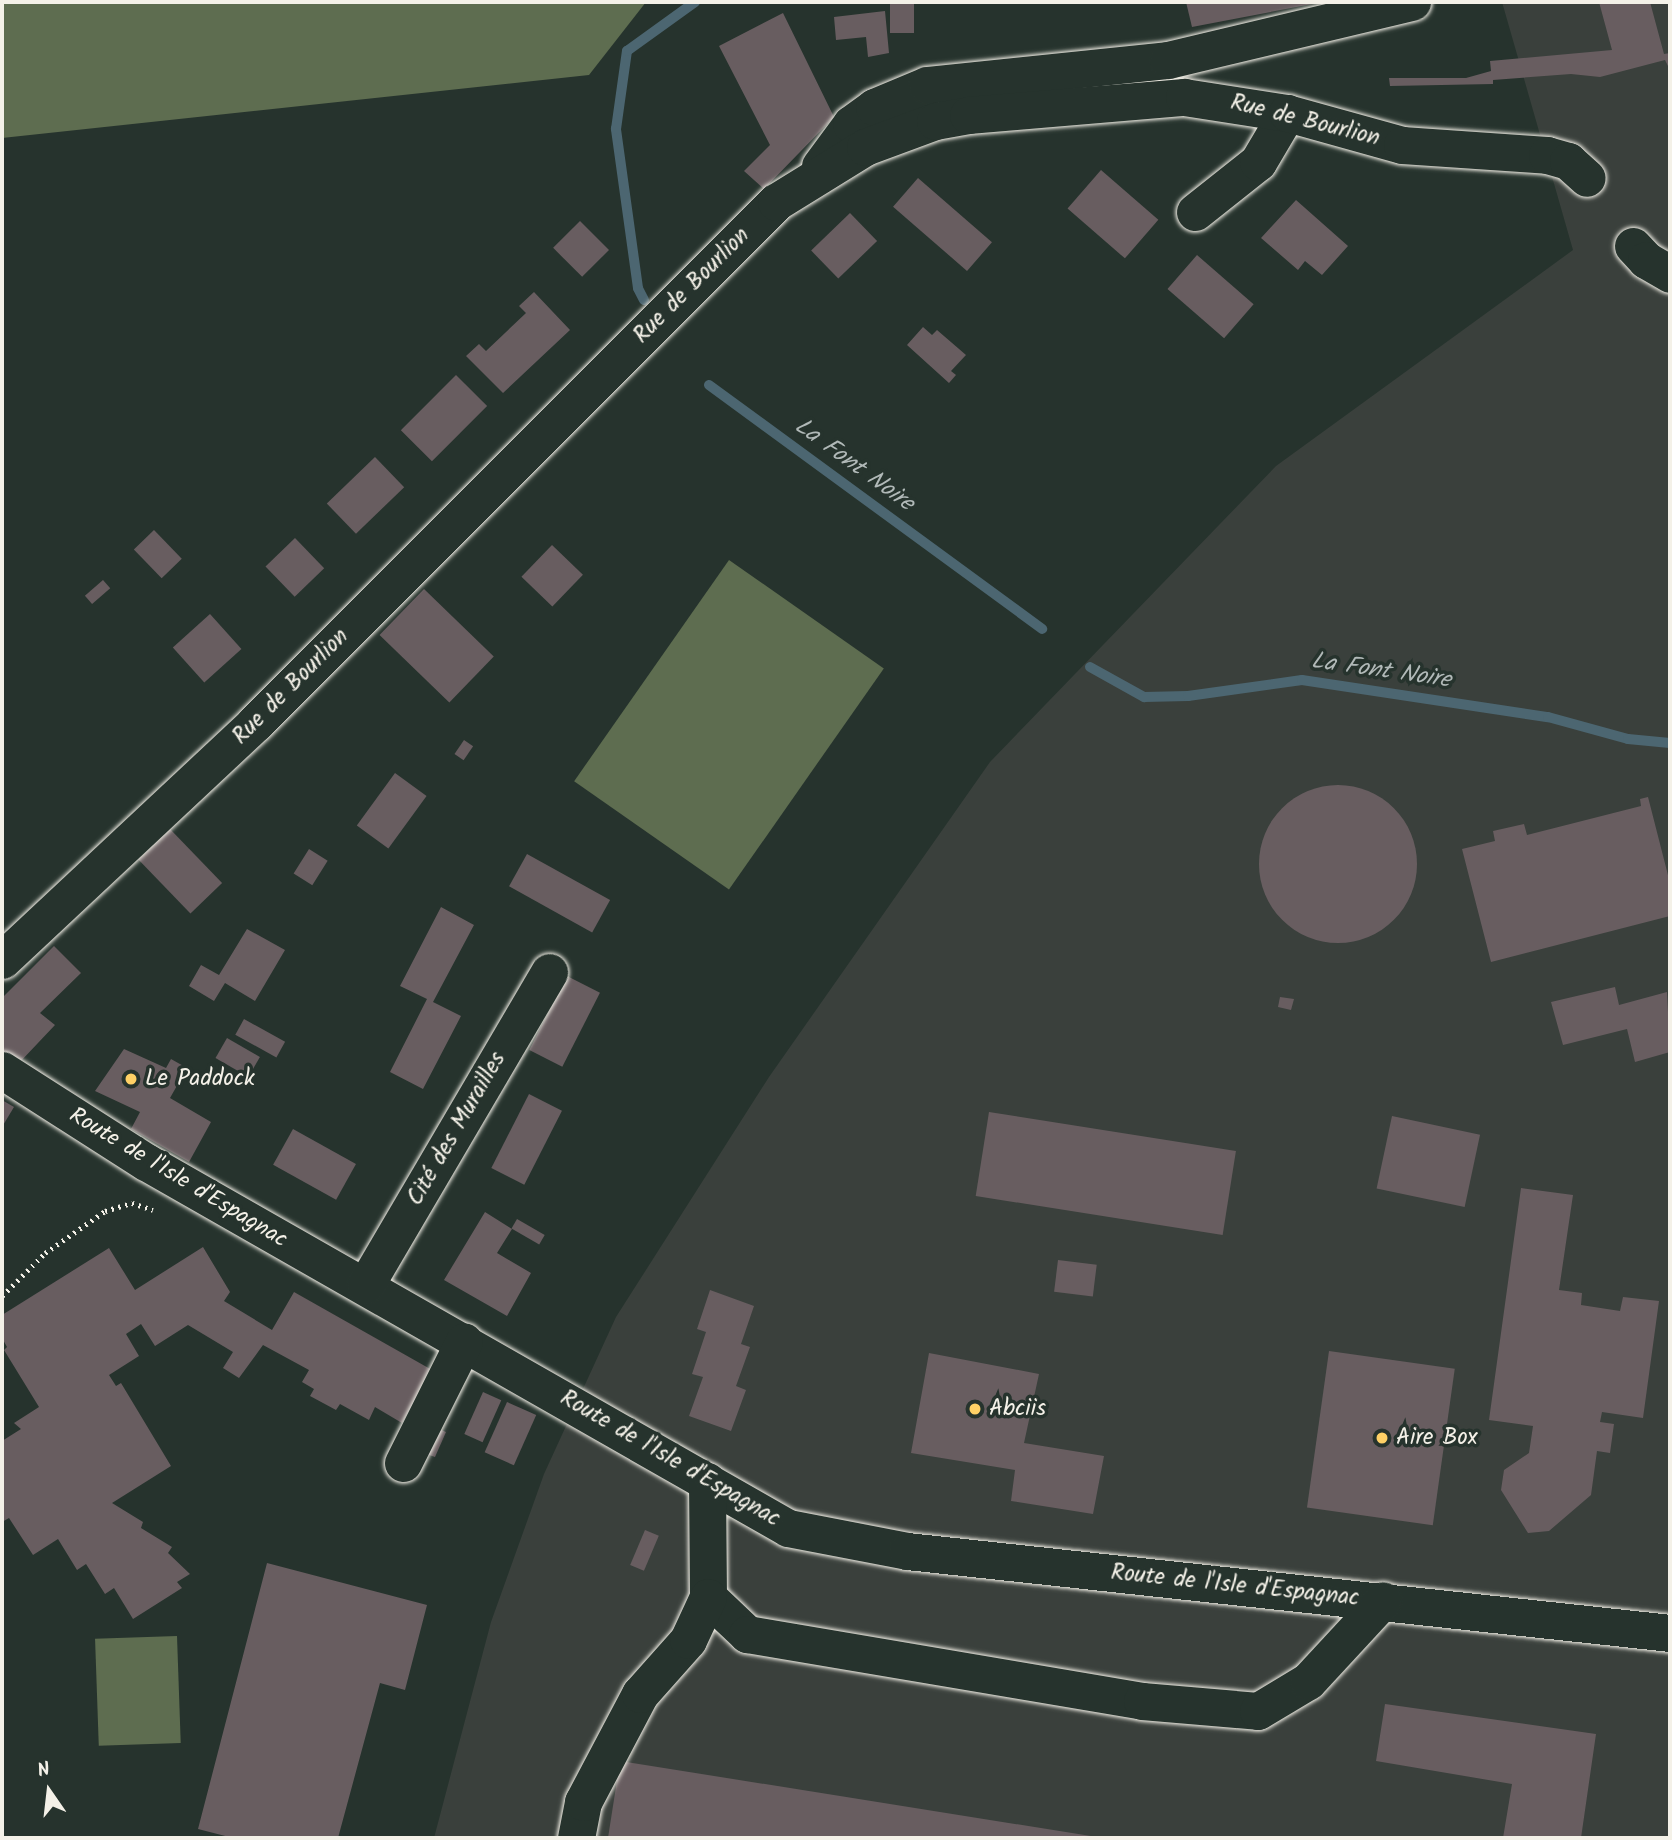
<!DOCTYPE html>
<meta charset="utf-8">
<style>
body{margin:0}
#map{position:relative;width:1672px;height:1840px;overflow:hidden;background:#26332d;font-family:Kalam,sans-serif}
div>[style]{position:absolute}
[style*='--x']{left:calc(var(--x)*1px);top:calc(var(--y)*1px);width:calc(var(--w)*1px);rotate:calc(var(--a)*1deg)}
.built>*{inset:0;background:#3a403c}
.green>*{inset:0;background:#5e6d50;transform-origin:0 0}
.stream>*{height:10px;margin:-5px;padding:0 5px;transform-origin:5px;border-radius:5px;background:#4c6671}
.building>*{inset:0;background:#685d60;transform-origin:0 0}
.round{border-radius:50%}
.path>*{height:4.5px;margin-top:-2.25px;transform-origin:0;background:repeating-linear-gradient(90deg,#f4f1e8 0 2px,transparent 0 7px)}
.roads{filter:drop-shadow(0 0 2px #f4f1e8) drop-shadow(0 0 2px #f4f1e8)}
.minor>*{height:37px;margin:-18.5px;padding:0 18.5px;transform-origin:18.5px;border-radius:18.5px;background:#26332d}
.dots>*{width:19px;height:19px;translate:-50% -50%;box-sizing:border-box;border:4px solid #26332d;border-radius:50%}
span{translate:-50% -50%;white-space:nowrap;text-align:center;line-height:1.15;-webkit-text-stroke:7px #26332d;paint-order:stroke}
.street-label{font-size:23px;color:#f4f1e8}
.poi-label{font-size:23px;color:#f4f1e8}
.left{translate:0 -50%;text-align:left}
.water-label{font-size:24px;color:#b1b9b8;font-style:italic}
.frame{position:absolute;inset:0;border:4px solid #f4f1e8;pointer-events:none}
.north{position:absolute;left:14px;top:1756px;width:70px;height:70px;-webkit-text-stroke:5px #26332d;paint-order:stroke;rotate:346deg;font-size:19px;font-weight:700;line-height:28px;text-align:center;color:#f4f1e8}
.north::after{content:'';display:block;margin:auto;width:24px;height:32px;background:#f4f1e8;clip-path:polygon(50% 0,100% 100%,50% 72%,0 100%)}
</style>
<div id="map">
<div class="built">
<div style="clip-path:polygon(1502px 2px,1670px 2px,1670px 1838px,434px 1838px,491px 1622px,544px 1474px,616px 1317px,769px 1077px,990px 762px,1276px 466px,1573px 250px)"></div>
</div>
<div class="green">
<div style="clip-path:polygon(2px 2px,646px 2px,589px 75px,2px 138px)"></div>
<div style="left:729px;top:560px;width:189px;height:270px;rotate:35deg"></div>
<div style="left:177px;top:1636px;width:107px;height:82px;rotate:88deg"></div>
</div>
<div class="stream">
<div style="--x:644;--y:300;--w:13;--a:-117"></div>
<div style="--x:638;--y:288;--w:161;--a:-97.9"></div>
<div style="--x:616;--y:129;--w:79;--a:-82"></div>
<div style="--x:627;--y:51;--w:84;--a:-35.8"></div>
<div style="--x:709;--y:385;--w:413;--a:36.2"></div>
<div style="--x:1090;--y:667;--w:62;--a:29.1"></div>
<div style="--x:1144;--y:697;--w:44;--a:-1.3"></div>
<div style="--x:1188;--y:696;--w:115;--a:-8"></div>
<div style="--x:1302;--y:680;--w:249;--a:8.6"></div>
<div style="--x:1548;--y:717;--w:83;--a:15.4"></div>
<div style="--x:1628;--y:739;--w:42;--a:5.4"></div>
</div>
<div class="building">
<div style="left:890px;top:2px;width:24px;height:31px"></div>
<div style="clip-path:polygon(1186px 2px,1317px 2px,1317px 3px,1192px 27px)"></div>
<div style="clip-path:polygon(1599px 2px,1650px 2px,1664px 54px,1670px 53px,1670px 70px,1665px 60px,1600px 77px,1571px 74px,1493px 80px,1493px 84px,1390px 86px,1389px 78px,1466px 78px,1491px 71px,1490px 61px,1612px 50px)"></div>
<div style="clip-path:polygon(885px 11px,889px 53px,868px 57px,866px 37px,836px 40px,834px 17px)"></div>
<div style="clip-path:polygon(783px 13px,834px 117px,764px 189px,744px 171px,770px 145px,719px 46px)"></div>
<div style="left:1101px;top:170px;width:76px;height:51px;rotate:41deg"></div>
<div style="left:918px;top:178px;width:98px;height:38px;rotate:41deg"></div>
<div style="clip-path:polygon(1296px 200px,1348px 246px,1322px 275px,1305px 261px,1298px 270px,1261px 238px)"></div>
<div style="left:850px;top:213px;width:39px;height:54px;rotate:46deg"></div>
<div style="left:580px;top:221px;width:41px;height:38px;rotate:45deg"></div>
<div style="left:1197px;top:255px;width:75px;height:45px;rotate:41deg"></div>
<div style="clip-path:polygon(534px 292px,570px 330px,503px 393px,466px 356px,479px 344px,486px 351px,526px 313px,519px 306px)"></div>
<div style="clip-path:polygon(923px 327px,932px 335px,937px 330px,966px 355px,951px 371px,956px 375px,949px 383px,907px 345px)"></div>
<div style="left:456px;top:375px;width:44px;height:78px;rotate:45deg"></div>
<div style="left:375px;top:457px;width:42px;height:67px;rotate:46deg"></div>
<div style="left:154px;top:530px;width:40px;height:28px;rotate:46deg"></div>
<div style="left:295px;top:538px;width:42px;height:41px;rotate:46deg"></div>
<div style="left:552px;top:545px;width:43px;height:44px;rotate:44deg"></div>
<div style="left:103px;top:580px;width:11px;height:24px;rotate:49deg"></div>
<div style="left:424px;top:589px;width:97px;height:64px;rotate:44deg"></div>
<div style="left:210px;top:614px;width:47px;height:50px;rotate:48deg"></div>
<div style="left:464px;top:740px;width:11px;height:17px;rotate:34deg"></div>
<div style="left:395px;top:773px;width:39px;height:65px;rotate:36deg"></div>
<div class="round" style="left:1259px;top:785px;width:158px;height:158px"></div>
<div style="clip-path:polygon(1648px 797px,1670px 883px,1670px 916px,1491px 962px,1462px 849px,1495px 841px,1493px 831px,1524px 824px,1527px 835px,1641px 806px,1640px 799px)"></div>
<div style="left:170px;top:829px;width:75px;height:44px;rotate:46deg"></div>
<div style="left:309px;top:849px;width:22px;height:29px;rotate:32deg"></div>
<div style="left:527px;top:854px;width:95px;height:37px;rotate:29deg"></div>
<div style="clip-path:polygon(441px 907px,474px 925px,433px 1002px,461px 1016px,423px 1089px,390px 1072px,427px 999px,400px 986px)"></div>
<div style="clip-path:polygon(247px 929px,285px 950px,255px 1001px,225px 983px,214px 1001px,189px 986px,201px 965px,219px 975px)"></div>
<div style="clip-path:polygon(54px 946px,81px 973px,40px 1013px,55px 1025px,20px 1062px,2px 1052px,2px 998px)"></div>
<div style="left:567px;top:976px;width:37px;height:83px;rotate:27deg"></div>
<div style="clip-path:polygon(1615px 987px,1619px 1005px,1667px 992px,1670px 1052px,1635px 1062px,1627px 1029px,1563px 1045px,1551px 1002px)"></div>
<div style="clip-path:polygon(1280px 997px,1294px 999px,1291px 1010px,1278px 1007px)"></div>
<div style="left:244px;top:1019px;width:47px;height:18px;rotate:29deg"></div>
<div style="left:227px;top:1038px;width:38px;height:23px;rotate:30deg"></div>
<div style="clip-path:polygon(124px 1049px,166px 1068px,171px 1059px,187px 1068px,170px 1098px,211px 1122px,189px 1162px,131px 1129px,140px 1112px,95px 1091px)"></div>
<div style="left:529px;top:1094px;width:37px;height:83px;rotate:27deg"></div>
<div style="clip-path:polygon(2px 1100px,14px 1107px,2px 1127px)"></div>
<div style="left:989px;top:1112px;width:250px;height:85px;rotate:9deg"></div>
<div style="left:1392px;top:1116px;width:90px;height:74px;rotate:12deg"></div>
<div style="left:293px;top:1129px;width:72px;height:41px;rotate:29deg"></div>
<div style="clip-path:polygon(1521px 1188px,1573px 1195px,1559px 1290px,1582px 1293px,1581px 1305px,1620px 1311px,1623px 1297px,1659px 1301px,1643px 1418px,1602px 1412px,1600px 1422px,1614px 1424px,1610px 1453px,1597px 1451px,1591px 1495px,1549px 1531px,1528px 1533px,1501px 1490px,1504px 1470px,1529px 1453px,1533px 1426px,1489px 1420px)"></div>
<div style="clip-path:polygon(485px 1212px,512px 1229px,497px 1253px,531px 1273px,507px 1316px,444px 1280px)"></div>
<div style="left:517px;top:1219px;width:32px;height:11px;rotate:30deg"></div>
<div style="clip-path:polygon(203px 1247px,230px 1292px,224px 1301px,272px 1330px,294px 1292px,432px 1370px,402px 1423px,375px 1407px,369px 1420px,340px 1404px,336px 1410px,310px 1396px,314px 1389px,302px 1382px,309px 1370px,263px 1345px,239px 1378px,223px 1368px,233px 1352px,188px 1325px,155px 1346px,141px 1324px,126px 1334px,139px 1356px,109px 1375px,116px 1386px,121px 1383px,171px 1466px,112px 1503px,143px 1522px,141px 1528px,172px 1547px,168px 1553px,190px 1574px,177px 1582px,182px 1588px,133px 1619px,114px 1588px,105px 1594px,86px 1564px,77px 1570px,58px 1539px,33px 1555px,9px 1518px,2px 1522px,2px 1441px,21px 1429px,14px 1423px,39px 1407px,4px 1350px,7px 1347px,2px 1338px,2px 1315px,109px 1248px,135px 1290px)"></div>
<div style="left:1058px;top:1260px;width:39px;height:32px;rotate:7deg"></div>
<div style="clip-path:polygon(710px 1290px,754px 1306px,741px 1344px,750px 1347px,736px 1386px,746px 1390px,731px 1431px,689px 1416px,703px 1377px,692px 1374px,706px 1332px,697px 1329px)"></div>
<div style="left:1329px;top:1351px;width:127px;height:158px;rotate:8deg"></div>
<div style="clip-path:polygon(929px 1353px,1039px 1374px,1024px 1443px,1104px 1456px,1093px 1514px,1011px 1501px,1015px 1470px,911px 1453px)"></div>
<div style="left:483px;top:1392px;width:20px;height:46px;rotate:24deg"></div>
<div style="left:507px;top:1402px;width:32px;height:55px;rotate:24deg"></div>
<div style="clip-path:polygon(430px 1425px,446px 1432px,435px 1457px,420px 1452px)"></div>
<div style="left:645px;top:1530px;width:15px;height:38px;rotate:23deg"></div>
<div style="clip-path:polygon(267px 1563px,427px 1605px,405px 1690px,380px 1683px,338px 1838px,233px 1838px,198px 1829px)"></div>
<div style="clip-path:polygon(1385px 1704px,1596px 1734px,1581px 1838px,1503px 1838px,1512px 1784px,1376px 1761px)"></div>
<div style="clip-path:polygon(620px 1761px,1097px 1837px,1097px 1838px,608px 1838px)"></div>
</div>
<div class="path">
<div style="--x:2;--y:1296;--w:61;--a:-45"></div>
<div style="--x:45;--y:1253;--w:73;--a:-35"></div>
<div style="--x:105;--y:1211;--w:28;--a:-17"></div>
<div style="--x:132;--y:1203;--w:22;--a:18"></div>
</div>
<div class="roads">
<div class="minor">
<div style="--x:820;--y:166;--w:52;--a:-53.6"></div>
<div style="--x:851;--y:124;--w:29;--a:-36"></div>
<div style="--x:874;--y:107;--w:57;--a:-22.5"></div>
<div style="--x:927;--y:85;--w:242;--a:-5.9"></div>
<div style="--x:1168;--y:60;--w:251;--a:-13.4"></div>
<div style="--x:1195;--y:212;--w:80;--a:-38.4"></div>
<div style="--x:1258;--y:162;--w:57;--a:-59.4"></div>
<div style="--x:1633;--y:246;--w:19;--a:47"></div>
<div style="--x:1646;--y:260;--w:28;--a:30"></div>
<div style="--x:2;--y:960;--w:347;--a:-43.1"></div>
<div style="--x:255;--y:723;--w:737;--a:-45"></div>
<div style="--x:776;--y:202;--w:105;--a:-31.7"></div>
<div style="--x:865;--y:147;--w:75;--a:-20.4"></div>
<div style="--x:935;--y:121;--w:34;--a:-10"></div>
<div style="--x:968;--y:115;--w:217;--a:-4.8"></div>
<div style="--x:1184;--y:97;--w:104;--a:8.8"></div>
<div style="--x:1287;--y:113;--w:119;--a:15.5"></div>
<div style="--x:1402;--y:145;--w:145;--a:3.9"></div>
<div style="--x:1547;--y:155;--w:22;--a:16"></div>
<div style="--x:1568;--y:161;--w:25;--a:42"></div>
<div style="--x:2;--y:1070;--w:171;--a:32.6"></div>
<div style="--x:146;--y:1162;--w:739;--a:29.69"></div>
<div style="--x:788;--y:1528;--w:121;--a:10.9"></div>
<div style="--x:907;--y:1551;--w:767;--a:6.13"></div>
<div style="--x:365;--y:1286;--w:364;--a:-59.6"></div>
<div style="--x:403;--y:1463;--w:136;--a:-63.4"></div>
<div style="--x:707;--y:1481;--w:116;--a:89.5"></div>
<div style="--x:708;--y:1597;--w:54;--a:43.5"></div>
<div style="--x:747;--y:1634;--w:401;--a:9.6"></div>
<div style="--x:1142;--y:1701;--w:116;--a:4.9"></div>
<div style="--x:1258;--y:1711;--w:58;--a:-31"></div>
<div style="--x:1308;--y:1681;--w:110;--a:-47.2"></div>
<div style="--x:576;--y:1838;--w:37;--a:-79"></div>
<div style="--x:583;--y:1802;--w:122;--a:-62.2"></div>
<div style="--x:640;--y:1694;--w:72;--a:-48.4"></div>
<div style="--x:688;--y:1640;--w:47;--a:-65.1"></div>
</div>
</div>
<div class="dots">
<div style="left:131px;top:1079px;background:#ffd166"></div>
<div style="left:975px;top:1409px;background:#ffd166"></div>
<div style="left:1382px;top:1438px;background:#ffd166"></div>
</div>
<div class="street-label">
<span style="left:1305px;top:121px;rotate:14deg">Rue de Bourlion</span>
<span style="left:692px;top:286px;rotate:-45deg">Rue de Bourlion</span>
<span style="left:291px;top:687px;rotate:-45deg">Rue de Bourlion</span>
<span style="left:457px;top:1129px;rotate:-60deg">Cité des Murailles</span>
<span style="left:178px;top:1178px;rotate:31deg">Route de l'Isle d'Espagnac</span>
<span style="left:670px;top:1459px;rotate:30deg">Route de l'Isle d'Espagnac</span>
<span style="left:1235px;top:1586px;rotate:6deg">Route de l'Isle d'Espagnac</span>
</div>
<div class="poi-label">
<span class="left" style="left:145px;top:1079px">Le Paddock</span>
<span class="left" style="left:989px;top:1409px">Abciis</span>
<span class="left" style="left:1396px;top:1438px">Aire Box</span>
</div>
<div class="water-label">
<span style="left:854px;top:465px;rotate:36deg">La Font Noire</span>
<span style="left:1381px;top:671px;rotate:8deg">La Font Noire</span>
</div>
<div class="frame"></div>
<div class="north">N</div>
</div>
